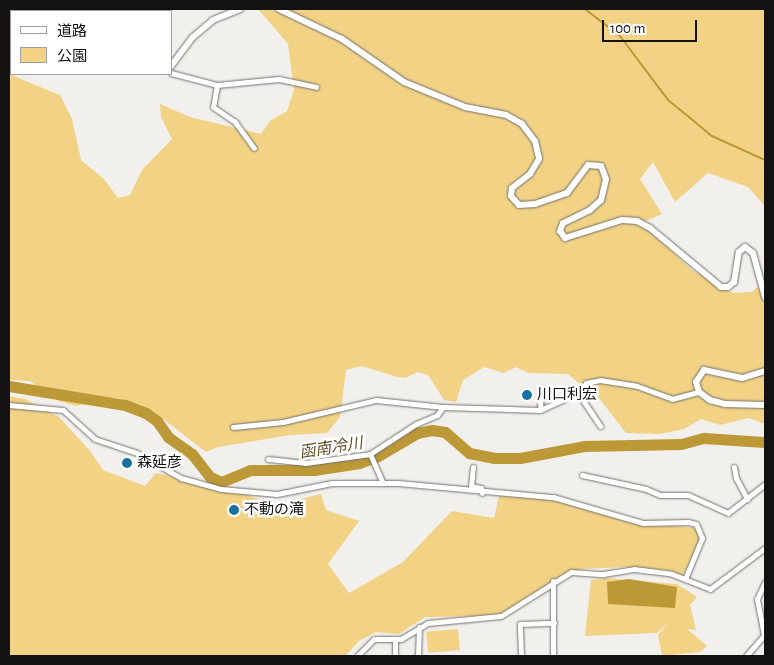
<!DOCTYPE html>
<meta charset="utf-8">
<style>
body{margin:0}
#map{position:relative;width:774px;height:665px;overflow:hidden;background:#f2f0ec;font-family:"Alegreya Sans","Noto Sans JP",sans-serif}
div>[style]{position:absolute}
[style*='--x']{left:calc(var(--x)*1px);top:calc(var(--y)*1px);width:calc(var(--w)*1px);rotate:calc(var(--a)*1deg)}
.green>*{inset:0;background:#f2d284;transform-origin:0 0}
.water>*{inset:0;background:#bd9836}
.stream>*{height:2px;margin:-1px;padding:0 1px;transform-origin:1px;border-radius:1px;background:#bd9836}
.river>*{height:11px;margin:-5.5px;padding:0 5.5px;transform-origin:5.5px;border-radius:5.5px;background:#bd9836}
.roads{filter:drop-shadow(0 0 1px #72706c) drop-shadow(0 0 1px #72706c)}
.minor>*{height:5px;margin:-2.5px;padding:0 2.5px;transform-origin:2.5px;border-radius:2.5px;background:#fff}
.tertiary>*{height:6px;margin:-3px;padding:0 3px;transform-origin:3px;border-radius:3px;background:#fff}
.dots>*{width:14px;height:14px;translate:-50% -50%;box-sizing:border-box;border:2px solid #fff;border-radius:50%}
span{translate:-50% -50%;white-space:nowrap;text-align:center;line-height:1.15;-webkit-text-stroke:5px #fff;paint-order:stroke}
.poi-label{font-size:15px;color:#131211}
.left{translate:0 -50%;text-align:left}
.water-label{font-size:16px;color:#5f4f27;font-style:italic}
.frame{position:absolute;inset:0;border:10px solid #131211;pointer-events:none}
.legend{position:absolute;left:10px;top:10px;width:162px;height:65px;box-sizing:border-box;background:#fff;border:1px solid #a1a0a0;margin:0;padding:6px 9px;list-style:none;font-size:15px;color:#131211}
.legend li{display:flex;align-items:center;gap:10px;height:25px}
.legend b{width:25px;border:1px solid #a1a0a0}
.scale{position:absolute;left:602px;top:20px;width:95px;height:22px;box-sizing:border-box;border:2px solid #131211;border-top:0;padding-left:6px;font-size:15px;line-height:18px;white-space:nowrap;color:#131211;-webkit-text-stroke:4px #fff;paint-order:stroke}
</style>
<div id="map">
<div class="green">
<div style="clip-path:polygon(258px 9px,765px 9px,765px 206px,748px 187px,708px 173px,675px 202px,653px 162px,640px 179px,662px 214px,641px 223px,692px 270px,733px 293px,752px 292px,765px 280px,765px 424px,749px 418px,720px 425px,701px 419px,684px 429px,659px 434px,626px 433px,592px 389px,583px 387px,568px 374px,528px 373px,516px 367px,504px 373px,484px 367px,463px 380px,456px 402px,444px 400px,428px 375px,418px 372px,405px 378px,397px 377px,362px 366px,346px 370px,340px 417px,327px 433px,290px 435px,218px 447px,206px 452px,154px 412px,117px 398px,76px 406px,59px 401px,30px 381px,9px 380px,9px 74px,60px 95px,72px 119px,81px 160px,104px 179px,118px 198px,130px 195px,142px 170px,172px 139px,161px 117px,160px 104px,190px 117px,261px 134px,270px 121px,287px 111px,294px 90px,288px 44px)"></div>
<div style="clip-path:polygon(9px 396px,25px 399px,59px 417px,90px 451px,103px 470px,145px 486px,156px 473px,220px 486px,276px 505px,321px 494px,326px 510px,359px 521px,328px 564px,349px 593px,403px 562px,452px 511px,494px 518px,499px 496px,549px 499px,648px 524px,697px 528px,701px 546px,681px 577px,626px 567px,582px 569px,563px 575px,501px 616px,425px 617px,399px 634px,376px 632px,359px 641px,345px 656px,9px 656px)"></div>
<div style="clip-path:polygon(606px 578px,677px 584px,697px 597px,690px 605px,696px 630px,687px 629px,707px 646px,700px 652px,662px 656px,658px 635px,668px 623px,657px 633px,585px 636px,591px 580px)"></div>
<div style="left:458px;top:629px;width:21px;height:32px;rotate:85deg"></div>
</div>
<div class="water">
<div style="clip-path:polygon(629px 579px,677px 587px,675px 608px,608px 604px,607px 582px)"></div>
</div>
<div class="stream">
<div style="--x:585;--y:9;--w:44;--a:37.6"></div>
<div style="--x:620;--y:36;--w:80;--a:53.1"></div>
<div style="--x:668;--y:100;--w:27;--a:39"></div>
<div style="--x:689;--y:117;--w:30;--a:40"></div>
<div style="--x:712;--y:136;--w:58;--a:24.4"></div>
</div>
<div class="river">
<div style="--x:9;--y:386;--w:118;--a:9.3"></div>
<div style="--x:125;--y:405;--w:22;--a:21"></div>
<div style="--x:146;--y:413;--w:14;--a:36"></div>
<div style="--x:157;--y:421;--w:19;--a:55"></div>
<div style="--x:168;--y:437;--w:29;--a:35"></div>
<div style="--x:192;--y:454;--w:29;--a:52"></div>
<div style="--x:210;--y:477;--w:12;--a:24"></div>
<div style="--x:221;--y:482;--w:31;--a:-22"></div>
<div style="--x:250;--y:470;--w:64;--a:0"></div>
<div style="--x:314;--y:470;--w:46;--a:-8.8"></div>
<div style="--x:359;--y:463;--w:20;--a:-20"></div>
<div style="--x:378;--y:456;--w:45;--a:-30.5"></div>
<div style="--x:417;--y:433;--w:15;--a:-11"></div>
<div style="--x:432;--y:430;--w:13;--a:9"></div>
<div style="--x:445;--y:432;--w:32;--a:41"></div>
<div style="--x:469;--y:453;--w:25;--a:11"></div>
<div style="--x:494;--y:458;--w:26;--a:0"></div>
<div style="--x:520;--y:458;--w:65;--a:-10.6"></div>
<div style="--x:584;--y:446;--w:97;--a:-1.2"></div>
<div style="--x:681;--y:444;--w:24;--a:-15"></div>
<div style="--x:704;--y:438;--w:61;--a:3.8"></div>
</div>
<div class="roads">
<div class="minor">
<div style="--x:171;--y:73;--w:48;--a:14.6"></div>
<div style="--x:217;--y:85;--w:62;--a:-5.5"></div>
<div style="--x:279;--y:79;--w:38;--a:12"></div>
<div style="--x:217;--y:85;--w:22;--a:100"></div>
<div style="--x:213;--y:107;--w:27;--a:34"></div>
<div style="--x:235;--y:122;--w:32;--a:54"></div>
<div style="--x:578;--y:393;--w:40;--a:56"></div>
<div style="--x:9;--y:405;--w:54;--a:5.3"></div>
<div style="--x:63;--y:410;--w:43;--a:42.2"></div>
<div style="--x:95;--y:439;--w:44;--a:18.4"></div>
<div style="--x:137;--y:453;--w:51;--a:29.6"></div>
<div style="--x:181;--y:478;--w:41;--a:15.4"></div>
<div style="--x:221;--y:489;--w:56;--a:5.1"></div>
<div style="--x:277;--y:494;--w:56;--a:-11.3"></div>
<div style="--x:332;--y:483;--w:66;--a:0"></div>
<div style="--x:398;--y:483;--w:156;--a:5.2"></div>
<div style="--x:553;--y:497;--w:94;--a:16.1"></div>
<div style="--x:643;--y:523;--w:45;--a:-1.3"></div>
<div style="--x:688;--y:522;--w:8;--a:14"></div>
<div style="--x:696;--y:524;--w:15;--a:67"></div>
<div style="--x:702;--y:538;--w:44;--a:112.5"></div>
<div style="--x:540;--y:410;--w:22;--a:-87"></div>
<div style="--x:233;--y:427;--w:50;--a:-5.7"></div>
<div style="--x:283;--y:422;--w:96;--a:-13.3"></div>
<div style="--x:376;--y:400;--w:67;--a:6"></div>
<div style="--x:443;--y:407;--w:97;--a:1.8"></div>
<div style="--x:540;--y:410;--w:44;--a:-24.2"></div>
<div style="--x:580;--y:392;--w:11;--a:-56"></div>
<div style="--x:586;--y:383;--w:14;--a:-12"></div>
<div style="--x:600;--y:380;--w:37;--a:9"></div>
<div style="--x:637;--y:386;--w:37;--a:20"></div>
<div style="--x:672;--y:399;--w:28;--a:-15"></div>
<div style="--x:370;--y:454;--w:32;--a:66"></div>
<div style="--x:268;--y:459;--w:37;--a:6"></div>
<div style="--x:305;--y:463;--w:66;--a:-7.9"></div>
<div style="--x:370;--y:454;--w:55;--a:-33.1"></div>
<div style="--x:416;--y:424;--w:23;--a:-23"></div>
<div style="--x:437;--y:415;--w:10;--a:-53"></div>
<div style="--x:473;--y:467;--w:19;--a:96"></div>
<div style="--x:471;--y:486;--w:10;--a:11"></div>
<div style="--x:481;--y:488;--w:5;--a:79"></div>
<div style="--x:734;--y:467;--w:11;--a:80"></div>
<div style="--x:736;--y:478;--w:24;--a:62"></div>
<div style="--x:582;--y:475;--w:66;--a:12.3"></div>
<div style="--x:646;--y:489;--w:15;--a:23"></div>
<div style="--x:660;--y:495;--w:28;--a:0"></div>
<div style="--x:688;--y:495;--w:44;--a:24.2"></div>
<div style="--x:728;--y:513;--w:47;--a:-38.1"></div>
<div style="--x:553;--y:581;--w:75;--a:90"></div>
<div style="--x:357;--y:656;--w:24;--a:-45"></div>
<div style="--x:374;--y:639;--w:27;--a:0"></div>
<div style="--x:401;--y:639;--w:31;--a:-31"></div>
<div style="--x:428;--y:623;--w:73;--a:-5.5"></div>
<div style="--x:501;--y:616;--w:83;--a:-32.2"></div>
<div style="--x:571;--y:572;--w:32;--a:4"></div>
<div style="--x:603;--y:574;--w:31;--a:-9"></div>
<div style="--x:634;--y:569;--w:38;--a:7"></div>
<div style="--x:672;--y:574;--w:41;--a:21.5"></div>
<div style="--x:710;--y:589;--w:69;--a:-36.7"></div>
<div style="--x:395;--y:656;--w:16;--a:-90"></div>
<div style="--x:418;--y:656;--w:29;--a:-88"></div>
<div style="--x:521;--y:656;--w:32;--a:-92"></div>
<div style="--x:520;--y:624;--w:34;--a:-2"></div>
<div style="--x:746;--y:656;--w:28;--a:-49"></div>
<div style="--x:764;--y:635;--w:37;--a:-101"></div>
<div style="--x:757;--y:599;--w:19;--a:-65"></div>
</div>
<div class="tertiary">
<div style="--x:24;--y:9;--w:5;--a:22"></div>
<div style="--x:279;--y:9;--w:70;--a:25.5"></div>
<div style="--x:342;--y:39;--w:75;--a:34.7"></div>
<div style="--x:404;--y:82;--w:66;--a:22.3"></div>
<div style="--x:465;--y:107;--w:42;--a:11"></div>
<div style="--x:506;--y:115;--w:18;--a:29"></div>
<div style="--x:522;--y:124;--w:21;--a:53"></div>
<div style="--x:535;--y:141;--w:18;--a:77"></div>
<div style="--x:539;--y:159;--w:17;--a:121"></div>
<div style="--x:530;--y:174;--w:23;--a:142"></div>
<div style="--x:512;--y:188;--w:8;--a:97"></div>
<div style="--x:511;--y:196;--w:12;--a:48"></div>
<div style="--x:519;--y:205;--w:16;--a:-4"></div>
<div style="--x:535;--y:204;--w:34;--a:-19"></div>
<div style="--x:567;--y:193;--w:35;--a:-53"></div>
<div style="--x:588;--y:165;--w:13;--a:4"></div>
<div style="--x:601;--y:166;--w:14;--a:69"></div>
<div style="--x:606;--y:179;--w:22;--a:103"></div>
<div style="--x:601;--y:200;--w:15;--a:138"></div>
<div style="--x:590;--y:210;--w:30;--a:154"></div>
<div style="--x:563;--y:223;--w:9;--a:111"></div>
<div style="--x:560;--y:231;--w:9;--a:54"></div>
<div style="--x:565;--y:238;--w:60;--a:-17.5"></div>
<div style="--x:622;--y:220;--w:15;--a:4"></div>
<div style="--x:637;--y:221;--w:15;--a:28"></div>
<div style="--x:650;--y:228;--w:92;--a:39.7"></div>
<div style="--x:721;--y:287;--w:7;--a:0"></div>
<div style="--x:728;--y:287;--w:8;--a:-40"></div>
<div style="--x:734;--y:282;--w:30;--a:-81"></div>
<div style="--x:739;--y:252;--w:8;--a:-40"></div>
<div style="--x:745;--y:247;--w:10;--a:37"></div>
<div style="--x:753;--y:253;--w:46;--a:74.7"></div>
<div style="--x:171;--y:66;--w:36;--a:-53"></div>
<div style="--x:193;--y:37;--w:26;--a:-40"></div>
<div style="--x:213;--y:20;--w:29;--a:-22"></div>
<div style="--x:765;--y:371;--w:24;--a:163"></div>
<div style="--x:742;--y:378;--w:39;--a:-168"></div>
<div style="--x:704;--y:370;--w:14;--a:124"></div>
<div style="--x:696;--y:382;--w:10;--a:73"></div>
<div style="--x:699;--y:392;--w:14;--a:36"></div>
<div style="--x:710;--y:400;--w:16;--a:15"></div>
<div style="--x:725;--y:404;--w:40;--a:1.4"></div>
</div>
</div>
<div class="dots">
<div style="left:527px;top:395px;background:#1772a1"></div>
<div style="left:127px;top:463px;background:#1772a1"></div>
<div style="left:234px;top:510px;background:#1772a1"></div>
</div>
<div class="poi-label">
<span class="left" style="left:537px;top:395px">川口利宏</span>
<span class="left" style="left:137px;top:463px">森延彦</span>
<span class="left" style="left:244px;top:510px">不動の滝</span>
</div>
<div class="water-label">
<span style="left:331px;top:448px;rotate:-9deg">函南冷川</span>
</div>
<div class="frame"></div>
<ul class="legend">
<li><b style="height:6px;background:#fff"></b>道路</li>
<li><b style="height:14px;background:#f2d284"></b>公園</li>
</ul>
<div class="scale">100 m</div>
</div>
